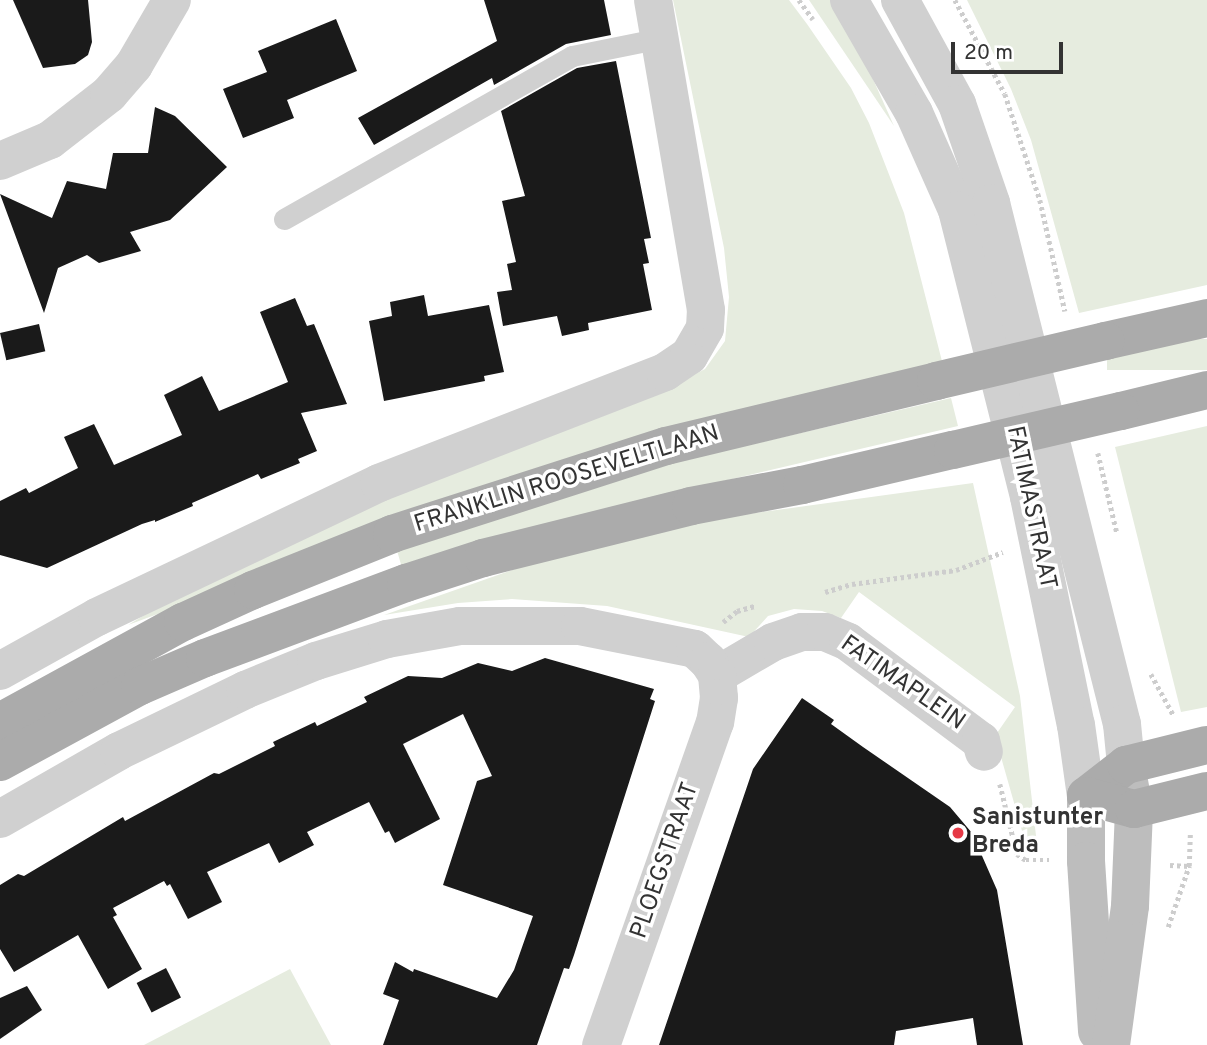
<!DOCTYPE html>
<style>
body{margin:0}
#map{position:relative;width:1207px;height:1045px;overflow:hidden;background:#fff;font-family:Overpass,sans-serif}
div>[style]{position:absolute}
[style*='--x']{left:calc(var(--x)*1px);top:calc(var(--y)*1px);width:calc(var(--w)*1px);rotate:calc(var(--a)*1deg)}
.green>*{inset:0;background:#e6ecdf;transform-origin:0 0}
.building>*{inset:0;background:#1a1a1a;transform-origin:0 0}
.path>*{height:4.5px;margin-top:-2.25px;transform-origin:0;background:repeating-linear-gradient(90deg,#cdcdcd 0 3.5px,transparent 0 7px)}
.service>*{height:21px;margin:-10.5px;padding:0 10.5px;transform-origin:10.5px;border-radius:10.5px;background:#d0d0d0}
.minor>*{height:38px;margin:-19px;padding:0 19px;transform-origin:19px;border-radius:19px;background:#d0d0d0}
.tertiary>*{height:38px;margin:-19px;padding:0 19px;transform-origin:19px;border-radius:19px;background:#d0d0d0}
.secondary>*{height:38px;margin:-19px;padding:0 19px;transform-origin:19px;border-radius:19px;background:#bdbdbd}
.primary>*{height:38px;margin:-19px;padding:0 19px;transform-origin:19px;border-radius:19px;background:#ababab}
.primary-bridge>*{height:38px;margin:-19px;padding:0 19px;transform-origin:19px;border-radius:19px;background:#ababab}
.dots>*{width:19px;height:19px;translate:-50% -50%;box-sizing:border-box;border:4px solid #fff;border-radius:50%}
span{translate:-50% -50%;white-space:nowrap;text-align:center;line-height:1.15;-webkit-text-stroke:7px #fff;paint-order:stroke}
.street-label{font-size:24px;color:#333}
.poi-label{font-size:24px;color:#333;font-weight:700}
.left{translate:0 -50%;text-align:left}
.scale{position:absolute;left:951px;top:42px;width:112px;height:32px;box-sizing:border-box;border:4px solid #333;border-top:0;padding-left:9px;font-size:21px;line-height:24px;white-space:nowrap;color:#333;-webkit-text-stroke:5px #fff;paint-order:stroke}
</style>
<div id="map">
<div class="green">
<div style="clip-path:polygon(673px 0,789px 0,807px 24px,851px 88px,869px 123px,904px 213px,944px 369px,201px 598px,128px 625px,173px 598px,382px 501px,650px 397px,705px 369px,725px 341px,729px 297px,724px 248px)"></div>
<div style="clip-path:polygon(809px 0,832px 0,855px 39px,894px 126px)"></div>
<div style="clip-path:polygon(967px 0,1207px 0,1207px 285px,1079px 313px,1031px 140px,1011px 89px)"></div>
<div style="left:1207px;top:339px;width:31px;height:100px;rotate:90deg"></div>
<div style="clip-path:polygon(951px 398px,958px 426px,681px 491px,402px 568px,396px 547px,671px 463px)"></div>
<div style="clip-path:polygon(1207px 426px,1207px 707px,1181px 712px,1115px 447px)"></div>
<div style="clip-path:polygon(973px 483px,1020px 696px,1038px 853px,1024px 838px,1001px 757px,988px 746px,1015px 707px,859px 592px,841px 618px,822px 611px,794px 609px,768px 616px,749px 637px,607px 606px,512px 599px,458px 603px,384px 615px,572px 549px,697px 521px)"></div>
<div style="clip-path:polygon(290px 969px,331px 1045px,144px 1045px)"></div>
</div>
<div class="building">
<div style="clip-path:polygon(13px 0,88px 0,92px 42px,88px 55px,75px 64px,43px 68px)"></div>
<div style="clip-path:polygon(484px 0,604px 0,611px 35px,566px 44px,494px 85px,492px 78px,374px 145px,358px 118px,497px 41px)"></div>
<div style="clip-path:polygon(336px 19px,357px 71px,287px 100px,294px 118px,243px 138px,223px 89px,267px 72px,258px 51px)"></div>
<div style="clip-path:polygon(616px 61px,651px 238px,644px 239px,649px 263px,643px 264px,652px 310px,588px 323px,589px 330px,562px 336px,557px 316px,503px 326px,497px 292px,512px 290px,507px 264px,516px 262px,502px 201px,525px 196px,501px 111px,577px 68px)"></div>
<div style="clip-path:polygon(155px 107px,175px 116px,227px 167px,170px 220px,130px 232px,141px 251px,99px 263px,87px 255px,58px 268px,44px 313px,0 194px,52px 218px,67px 181px,106px 189px,113px 153px,148px 153px)"></div>
<div style="clip-path:polygon(424px 295px,428px 316px,489px 305px,504px 372px,484px 376px,485px 381px,384px 401px,369px 321px,392px 316px,390px 302px)"></div>
<div style="clip-path:polygon(295px 298px,307px 326px,314px 324px,347px 404px,301px 413px,317px 451px,298px 459px,300px 463px,261px 479px,258px 474px,192px 503px,193px 506px,155px 522px,155px 520px,142px 524px,47px 568px,0 555px,0 501px,26px 488px,29px 493px,78px 468px,64px 437px,94px 424px,114px 465px,182px 435px,164px 395px,202px 376px,219px 411px,288px 382px,260px 312px)"></div>
<div style="left:39px;top:324px;width:28px;height:40px;rotate:77deg"></div>
<div style="clip-path:polygon(545px 658px,654px 689px,650px 699px,655px 701px,574px 955px,569px 969px,564px 968px,537px 1045px,383px 1045px,399px 1000px,383px 994px,395px 962px,413px 972px,414px 969px,497px 998px,514px 970px,533px 916px,443px 885px,477px 781px,492px 776px,463px 714px,403px 744px,440px 819px,395px 843px,389px 831px,385px 833px,369px 802px,307px 832px,314px 845px,279px 863px,269px 843px,207px 872px,222px 902px,188px 919px,170px 884px,167px 886px,164px 881px,113px 908px,117px 915px,113px 917px,142px 969px,108px 989px,78px 935px,14px 972px,0 949px,0 885px,18px 874px,24px 876px,123px 817px,125px 821px,214px 773px,219px 774px,275px 746px,273px 742px,315px 722px,317px 726px,367px 702px,364px 697px,408px 676px,442px 678px,478px 663px,512px 671px)"></div>
<div style="clip-path:polygon(802px 698px,834px 720px,831px 724px,863px 747px,950px 807px,972px 833px,997px 890px,1023px 1045px,977px 1045px,973px 1018px,896px 1031px,894px 1045px,659px 1045px,753px 769px)"></div>
<div style="left:166px;top:968px;width:33px;height:33px;rotate:63deg"></div>
<div style="clip-path:polygon(27px 986px,42px 1010px,0 1039px,0 998px)"></div>
</div>
<div class="path">
<div style="--x:799;--y:0;--w:24;--a:54"></div>
<div style="--x:955;--y:0;--w:106;--a:62"></div>
<div style="--x:1005;--y:94;--w:112;--a:71.7"></div>
<div style="--x:1040;--y:200;--w:114;--a:77.3"></div>
<div style="--x:1098;--y:453;--w:82;--a:76.6"></div>
<div style="--x:825;--y:592;--w:28;--a:-17"></div>
<div style="--x:852;--y:584;--w:105;--a:-7.7"></div>
<div style="--x:956;--y:570;--w:50;--a:-21"></div>
<div style="--x:723;--y:622;--w:18;--a:-38"></div>
<div style="--x:737;--y:611;--w:19;--a:-16"></div>
<div style="--x:1151;--y:674;--w:48;--a:61.3"></div>
<div style="--x:1000;--y:784;--w:72;--a:76.3"></div>
<div style="--x:1017;--y:854;--w:11;--a:34"></div>
<div style="--x:1026;--y:860;--w:23;--a:0"></div>
<div style="--x:1170;--y:865;--w:19;--a:3"></div>
<div style="--x:1168;--y:927;--w:65;--a:-71"></div>
<div style="--x:1189;--y:866;--w:32;--a:-88"></div>
</div>
<div class="service">
<div style="--x:284;--y:219;--w:331;--a:-29.5"></div>
<div style="--x:572;--y:56;--w:91;--a:-11.4"></div>
</div>
<div class="minor">
<div style="--x:0;--y:161;--w:54;--a:-22.8"></div>
<div style="--x:50;--y:140;--w:75;--a:-37.9"></div>
<div style="--x:109;--y:94;--w:38;--a:-49"></div>
<div style="--x:134;--y:65;--w:75;--a:-59.7"></div>
<div style="--x:0;--y:671;--w:111;--a:-29.1"></div>
<div style="--x:97;--y:617;--w:312;--a:-25.4"></div>
<div style="--x:379;--y:483;--w:307;--a:-21.2"></div>
<div style="--x:665;--y:372;--w:29;--a:-34"></div>
<div style="--x:689;--y:356;--w:32;--a:-60"></div>
<div style="--x:705;--y:328;--w:18;--a:-87"></div>
<div style="--x:706;--y:310;--w:314;--a:-99.7"></div>
<div style="--x:717;--y:675;--w:65;--a:-30.5"></div>
<div style="--x:773;--y:642;--w:31;--a:-19"></div>
<div style="--x:802;--y:632;--w:23;--a:0"></div>
<div style="--x:825;--y:632;--w:25;--a:23"></div>
<div style="--x:848;--y:642;--w:166;--a:36.7"></div>
<div style="--x:981;--y:741;--w:11;--a:75"></div>
<div style="--x:0;--y:819;--w:137;--a:-29.7"></div>
<div style="--x:119;--y:751;--w:140;--a:-25.8"></div>
<div style="--x:245;--y:690;--w:77;--a:-22.2"></div>
<div style="--x:316;--y:661;--w:74;--a:-17.2"></div>
<div style="--x:387;--y:639;--w:74;--a:-10.1"></div>
<div style="--x:460;--y:626;--w:120;--a:0"></div>
<div style="--x:580;--y:626;--w:117;--a:11.3"></div>
<div style="--x:695;--y:649;--w:18;--a:43"></div>
<div style="--x:708;--y:661;--w:17;--a:57"></div>
<div style="--x:717;--y:675;--w:23;--a:85"></div>
<div style="--x:719;--y:698;--w:24;--a:99"></div>
<div style="--x:715;--y:722;--w:343;--a:109.4"></div>
</div>
<div class="tertiary">
<div style="--x:849;--y:0;--w:130;--a:60.1"></div>
<div style="--x:914;--y:113;--w:106;--a:66.1"></div>
<div style="--x:957;--y:210;--w:296;--a:75.9"></div>
<div style="--x:1029;--y:497;--w:233;--a:78.4"></div>
<div style="--x:1076;--y:725;--w:72;--a:82"></div>
<div style="--x:900;--y:0;--w:119;--a:61.3"></div>
<div style="--x:957;--y:104;--w:105;--a:71"></div>
<div style="--x:991;--y:203;--w:537;--a:75.89"></div>
<div style="--x:1122;--y:724;--w:41;--a:84.4"></div>
</div>
<div class="secondary">
<div style="--x:1086;--y:796;--w:65;--a:90"></div>
<div style="--x:1086;--y:861;--w:171;--a:86.3"></div>
<div style="--x:1111;--y:1045;--w:140;--a:-82.2"></div>
<div style="--x:1130;--y:906;--w:97;--a:-87.6"></div>
<div style="--x:1134;--y:809;--w:45;--a:-100.3"></div>
</div>
<div class="primary">
<div style="--x:1105;--y:341;--w:105;--a:-12.7"></div>
<div style="--x:1121;--y:411;--w:89;--a:-13.7"></div>
<div style="--x:0;--y:722;--w:209;--a:-28.7"></div>
<div style="--x:183;--y:622;--w:77;--a:-24.6"></div>
<div style="--x:253;--y:590;--w:150;--a:-21.9"></div>
<div style="--x:392;--y:534;--w:288;--a:-17.8"></div>
<div style="--x:666;--y:446;--w:278;--a:-13.5"></div>
<div style="--x:0;--y:762;--w:159;--a:-28.5"></div>
<div style="--x:140;--y:686;--w:71;--a:-23.3"></div>
<div style="--x:205;--y:658;--w:215;--a:-20.5"></div>
<div style="--x:406;--y:583;--w:81;--a:-18"></div>
<div style="--x:483;--y:558;--w:214;--a:-14"></div>
<div style="--x:691;--y:506;--w:113;--a:-10.7"></div>
<div style="--x:802;--y:485;--w:155;--a:-13.1"></div>
<div style="--x:1086;--y:796;--w:51;--a:-37.8"></div>
<div style="--x:1126;--y:765;--w:83;--a:-13.9"></div>
<div style="--x:1086;--y:796;--w:50;--a:15.2"></div>
<div style="--x:1134;--y:809;--w:75;--a:-13.9"></div>
</div>
<div class="primary-bridge">
<div style="--x:936;--y:381;--w:174;--a:-13.3"></div>
<div style="--x:953;--y:450;--w:172;--a:-13.1"></div>
</div>
<div class="dots">
<div style="left:958px;top:833px;background:#e63946"></div>
</div>
<div class="street-label">
<span style="left:567px;top:480px;rotate:-17deg">FRANKLIN ROOSEVELTLAAN</span>
<span style="left:1030px;top:508px;rotate:78deg">FATIMASTRAAT</span>
<span style="left:902px;top:684px;rotate:35deg">FATIMAPLEIN</span>
<span style="left:666px;top:861px;rotate:-71deg">PLOEGSTRAAT</span>
</div>
<div class="poi-label">
<span class="left" style="left:972px;top:833px">Sanistunter<br>Breda</span>
</div>
<div class="scale">20 m</div>
</div>
